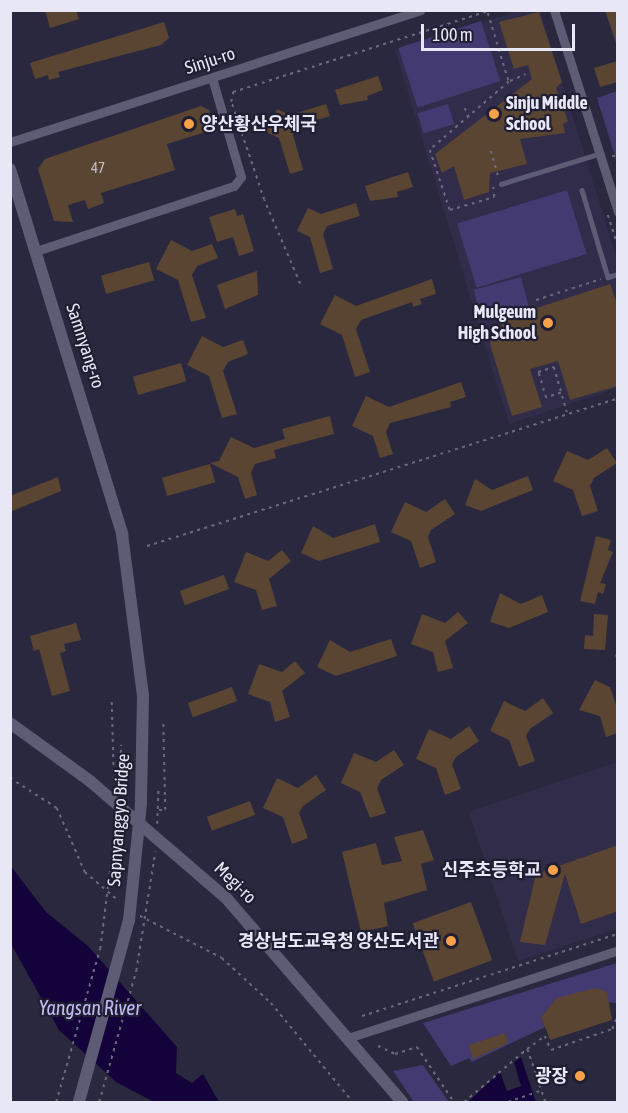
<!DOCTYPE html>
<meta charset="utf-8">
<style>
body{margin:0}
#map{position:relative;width:628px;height:1113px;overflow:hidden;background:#2a283e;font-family:"Asap Condensed","Noto Sans KR",sans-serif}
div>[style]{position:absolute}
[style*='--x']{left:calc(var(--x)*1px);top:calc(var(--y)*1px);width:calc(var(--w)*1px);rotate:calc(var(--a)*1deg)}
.built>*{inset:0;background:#302c49}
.green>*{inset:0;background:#433a71;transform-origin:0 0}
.water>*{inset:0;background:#14033a}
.building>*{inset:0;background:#5a4533;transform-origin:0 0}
.path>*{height:1.5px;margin-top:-0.75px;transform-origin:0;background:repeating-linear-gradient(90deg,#6b6a7d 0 3px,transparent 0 7.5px)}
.service>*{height:4.5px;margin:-2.25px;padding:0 2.25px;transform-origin:2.25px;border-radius:2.25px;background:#5e5c75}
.minor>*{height:9px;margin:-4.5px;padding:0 4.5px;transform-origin:4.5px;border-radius:4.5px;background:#5e5c75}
.tertiary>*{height:12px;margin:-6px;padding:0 6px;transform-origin:6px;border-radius:6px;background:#5e5c75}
.dots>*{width:16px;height:16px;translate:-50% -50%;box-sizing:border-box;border:3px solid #201e33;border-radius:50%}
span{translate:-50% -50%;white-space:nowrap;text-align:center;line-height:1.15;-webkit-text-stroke:4.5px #201e33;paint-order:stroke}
.number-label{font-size:15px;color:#c4bec5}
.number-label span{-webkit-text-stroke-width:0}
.street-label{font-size:18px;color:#e8e7f6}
.poi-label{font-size:18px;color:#e8e7f6;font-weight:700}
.left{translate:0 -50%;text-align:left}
.right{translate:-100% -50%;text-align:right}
.water-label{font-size:20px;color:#c0bbf1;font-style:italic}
.frame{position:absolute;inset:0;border:12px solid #e8e7f6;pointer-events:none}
.scale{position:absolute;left:421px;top:24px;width:154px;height:27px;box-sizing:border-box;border:3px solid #e8e7f6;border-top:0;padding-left:8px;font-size:18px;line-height:21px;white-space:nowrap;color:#e8e7f6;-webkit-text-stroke:4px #201e33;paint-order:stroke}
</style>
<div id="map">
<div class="built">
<div style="clip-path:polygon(518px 11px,540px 11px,617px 259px,617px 388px,509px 424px,395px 50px)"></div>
<div style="clip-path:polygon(617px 762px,617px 929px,518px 961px,469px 812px)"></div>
</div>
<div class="green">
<div style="left:481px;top:21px;width:63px;height:87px;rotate:72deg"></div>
<div style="clip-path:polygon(617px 91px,618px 92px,617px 163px,597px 98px)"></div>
<div style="left:448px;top:104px;width:21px;height:32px;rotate:73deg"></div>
<div style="left:567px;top:190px;width:67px;height:115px;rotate:73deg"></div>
<div style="left:521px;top:277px;width:30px;height:49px;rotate:75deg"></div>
<div style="clip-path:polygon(617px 963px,617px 1003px,557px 998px,541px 1017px,545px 1027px,472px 1062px,469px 1058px,451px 1066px,423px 1023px)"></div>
<div style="clip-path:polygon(423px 1065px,449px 1102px,414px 1102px,393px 1071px)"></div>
</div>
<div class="water">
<div style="clip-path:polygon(10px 865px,46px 912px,88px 946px,177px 1047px,176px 1073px,192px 1083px,203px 1074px,219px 1102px,154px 1102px,116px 1082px,59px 1030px,11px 944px)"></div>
<div style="clip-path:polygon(521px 1057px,536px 1102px,468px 1102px,500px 1072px,507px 1091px,521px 1086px,514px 1062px)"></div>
</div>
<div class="building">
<div style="clip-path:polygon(45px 10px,76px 10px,79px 19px,50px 28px)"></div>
<div style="clip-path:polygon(605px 10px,618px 10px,618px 43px,616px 43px)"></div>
<div style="clip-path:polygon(539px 12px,562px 82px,556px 88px,568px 121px,563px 124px,565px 133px,520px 139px,527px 164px,490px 173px,489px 192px,464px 200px,454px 166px,442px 173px,435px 154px,532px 79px,528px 65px,514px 69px,499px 22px)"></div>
<div style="clip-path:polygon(164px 22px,169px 38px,161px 45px,58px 72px,60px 77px,49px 80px,48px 75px,35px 79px,30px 63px)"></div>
<div style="clip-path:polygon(618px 61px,618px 82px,600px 87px,594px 68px)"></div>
<div style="clip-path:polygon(378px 76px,383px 90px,367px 96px,368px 100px,340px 105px,335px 90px)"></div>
<div style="clip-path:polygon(326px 104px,330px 116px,296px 127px,293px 135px,303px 170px,290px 174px,279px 138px,266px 132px,277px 109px,290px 115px)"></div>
<div style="clip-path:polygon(201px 106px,209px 110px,215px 129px,167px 144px,175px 170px,101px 193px,104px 203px,88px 209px,85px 200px,68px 205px,73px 222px,54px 221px,38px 169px,45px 159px)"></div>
<div style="clip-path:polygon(408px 172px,413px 187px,397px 192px,398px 197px,370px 201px,365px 186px)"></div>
<div style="clip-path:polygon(356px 203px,360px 216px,327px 226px,323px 234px,333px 269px,320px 273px,310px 237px,297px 231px,308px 208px,321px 214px)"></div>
<div style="clip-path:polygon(235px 209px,237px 216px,243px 214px,254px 251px,239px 256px,233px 237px,217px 242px,209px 217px)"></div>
<div style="clip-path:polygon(171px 240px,192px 251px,212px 244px,218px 258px,197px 266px,192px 275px,206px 318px,191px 322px,178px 280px,156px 269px)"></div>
<div style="left:149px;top:262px;width:19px;height:50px;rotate:74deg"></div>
<div style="clip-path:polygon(257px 271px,258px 295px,225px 309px,217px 285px)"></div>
<div style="clip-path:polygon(432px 279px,436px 294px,420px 299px,422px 304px,413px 307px,412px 302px,361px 320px,356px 329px,370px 372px,355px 377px,342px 335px,320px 324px,335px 295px,356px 306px)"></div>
<div style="clip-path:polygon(610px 284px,618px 307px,618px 386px,570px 400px,558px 361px,530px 369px,542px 407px,512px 416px,490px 344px,492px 332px,503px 329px,500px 320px)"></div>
<div style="clip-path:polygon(202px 336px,223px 347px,243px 340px,248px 354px,228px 362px,223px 371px,237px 414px,222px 418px,209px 376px,187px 365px)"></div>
<div style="left:181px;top:363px;width:19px;height:50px;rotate:74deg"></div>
<div style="clip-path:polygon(461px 382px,466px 397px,450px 402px,451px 407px,390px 423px,386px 432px,393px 454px,380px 458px,373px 436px,352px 426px,366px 396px,389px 407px)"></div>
<div style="clip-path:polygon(330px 416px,334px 434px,274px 450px,276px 458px,255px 464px,251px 473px,257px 495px,245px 499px,238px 477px,210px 463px,219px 461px,231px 437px,254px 448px,285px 439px,282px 429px)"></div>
<div style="clip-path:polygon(607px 448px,617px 463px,594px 478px,590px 486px,598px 511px,582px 516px,573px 490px,553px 481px,567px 451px,588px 460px)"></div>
<div style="left:210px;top:464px;width:19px;height:50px;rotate:74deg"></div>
<div style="clip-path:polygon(528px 476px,533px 490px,481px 511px,465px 505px,475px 479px,492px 490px)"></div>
<div style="clip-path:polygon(58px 477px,61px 491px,10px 512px,10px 496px)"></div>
<div style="clip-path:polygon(445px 499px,455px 514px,431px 530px,428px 537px,436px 562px,420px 568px,411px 541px,391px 532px,405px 502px,426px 512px)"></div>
<div style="clip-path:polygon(375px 524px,380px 542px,319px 561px,301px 553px,313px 526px,333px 538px)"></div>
<div style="clip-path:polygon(596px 536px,611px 540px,608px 550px,613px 552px,600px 583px,606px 584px,603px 594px,598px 592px,595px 604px,580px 601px)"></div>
<div style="clip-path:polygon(282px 550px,291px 561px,269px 579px,277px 606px,262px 610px,256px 590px,234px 582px,246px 552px,268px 561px)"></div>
<div style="left:224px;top:575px;width:15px;height:47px;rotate:70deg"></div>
<div style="clip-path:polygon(500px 593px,521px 604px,542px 595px,548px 612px,509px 628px,490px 622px)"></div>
<div style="clip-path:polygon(458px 612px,468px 623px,445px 641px,453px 668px,438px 672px,433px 652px,411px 644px,422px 614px,445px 623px)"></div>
<div style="clip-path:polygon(594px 614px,608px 615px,605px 650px,584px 649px,585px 635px,593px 636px)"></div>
<div style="clip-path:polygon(76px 623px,81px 640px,64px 644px,66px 651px,60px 653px,70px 691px,52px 696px,39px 649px,34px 651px,30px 636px)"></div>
<div style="clip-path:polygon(391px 639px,397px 656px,336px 676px,317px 667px,330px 640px,350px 652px)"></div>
<div style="clip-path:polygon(295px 661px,305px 673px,282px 691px,290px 717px,275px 722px,270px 702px,248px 694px,259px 664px,282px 672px)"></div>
<div style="clip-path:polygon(595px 680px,610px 687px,618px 711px,618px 733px,606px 737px,600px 716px,579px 710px)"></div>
<div style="left:232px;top:687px;width:15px;height:47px;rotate:70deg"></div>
<div style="clip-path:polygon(543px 698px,553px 713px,530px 729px,526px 736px,535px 761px,519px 767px,509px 740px,490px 731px,504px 701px,525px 711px)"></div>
<div style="clip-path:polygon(469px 726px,479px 741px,456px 757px,452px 764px,461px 789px,445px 795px,436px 768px,416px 759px,429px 729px,451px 739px)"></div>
<div style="clip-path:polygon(394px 750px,404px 765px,381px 780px,377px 788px,386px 813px,370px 818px,360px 792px,341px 783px,354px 753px,376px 762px)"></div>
<div style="clip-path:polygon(316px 775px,326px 790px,303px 806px,299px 813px,308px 838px,292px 844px,283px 817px,263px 808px,277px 778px,298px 788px)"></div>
<div style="left:250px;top:801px;width:15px;height:46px;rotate:70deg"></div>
<div style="clip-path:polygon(423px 830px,434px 860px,421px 864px,427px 890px,384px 903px,388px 926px,361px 932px,342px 852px,376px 843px,382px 865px,402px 861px,394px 837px)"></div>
<div style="clip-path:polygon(618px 845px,618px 911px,581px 924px,565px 874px,545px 945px,520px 942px,536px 874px)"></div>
<div style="left:471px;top:902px;width:62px;height:62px;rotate:70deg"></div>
<div style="clip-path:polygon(595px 988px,607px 992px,612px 1020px,550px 1040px,541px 1017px,547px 1010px,557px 998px)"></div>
<div style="clip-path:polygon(505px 1033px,508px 1043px,473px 1059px,469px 1045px)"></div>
</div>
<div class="path">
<div style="--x:488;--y:13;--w:72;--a:73.1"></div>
<div style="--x:509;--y:82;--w:104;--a:139.3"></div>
<div style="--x:430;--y:150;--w:63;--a:71.6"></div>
<div style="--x:450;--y:210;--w:46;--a:-16.5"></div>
<div style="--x:494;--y:197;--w:10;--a:-96"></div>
<div style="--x:510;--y:81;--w:17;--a:-24"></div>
<div style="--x:465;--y:108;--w:9;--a:69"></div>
<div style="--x:491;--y:151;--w:26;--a:74"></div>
<div style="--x:612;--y:156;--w:6;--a:0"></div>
<div style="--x:608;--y:215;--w:32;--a:72"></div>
<div style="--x:300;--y:284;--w:91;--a:-113.2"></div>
<div style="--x:264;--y:200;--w:103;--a:-108.6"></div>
<div style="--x:231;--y:102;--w:10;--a:-79"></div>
<div style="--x:233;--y:92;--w:271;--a:-17.6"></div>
<div style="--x:536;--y:300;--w:68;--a:-17.9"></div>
<div style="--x:561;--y:393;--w:16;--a:162"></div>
<div style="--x:546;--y:398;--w:27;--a:-107"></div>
<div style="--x:538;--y:372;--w:17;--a:-17"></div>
<div style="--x:554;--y:367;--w:47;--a:73.9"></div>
<div style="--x:147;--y:546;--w:494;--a:-17.4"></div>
<div style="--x:616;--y:657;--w:11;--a:-80"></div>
<div style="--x:112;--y:702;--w:78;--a:88.5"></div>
<div style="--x:114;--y:780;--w:5;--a:-11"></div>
<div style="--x:10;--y:778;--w:56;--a:32.6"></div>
<div style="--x:57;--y:808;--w:70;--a:66.4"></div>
<div style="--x:85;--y:872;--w:45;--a:40.5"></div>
<div style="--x:118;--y:791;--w:46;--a:-86.3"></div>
<div style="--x:159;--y:810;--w:6;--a:0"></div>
<div style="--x:165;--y:810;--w:89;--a:-91.3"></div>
<div style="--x:157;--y:824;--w:34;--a:-88"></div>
<div style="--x:140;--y:916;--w:92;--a:27.1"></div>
<div style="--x:222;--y:958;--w:67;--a:42.6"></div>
<div style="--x:271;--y:1003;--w:129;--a:50.4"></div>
<div style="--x:362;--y:1016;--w:269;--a:-17.8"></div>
<div style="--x:378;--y:1046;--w:19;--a:25"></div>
<div style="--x:395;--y:1054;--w:23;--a:-18"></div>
<div style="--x:417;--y:1047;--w:66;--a:56.1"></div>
<div style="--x:10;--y:1098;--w:7;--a:34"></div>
<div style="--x:56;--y:1102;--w:159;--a:-74"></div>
<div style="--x:100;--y:949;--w:130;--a:-82.9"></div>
<div style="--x:99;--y:1102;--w:136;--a:-74.2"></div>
<div style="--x:136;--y:971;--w:121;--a:-80.9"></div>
<div style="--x:464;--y:1102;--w:82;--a:-40.1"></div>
<div style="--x:508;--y:1102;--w:34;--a:-19"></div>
<div style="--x:545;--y:1102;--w:56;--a:-108.8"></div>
<div style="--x:527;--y:1049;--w:22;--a:-36"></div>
<div style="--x:545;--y:1036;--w:15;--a:67"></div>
<div style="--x:551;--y:1050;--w:65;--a:-19"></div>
<div style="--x:612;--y:1029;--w:15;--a:-67"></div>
</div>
<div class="service">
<div style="--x:501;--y:184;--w:105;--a:-17.2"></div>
<div style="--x:582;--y:190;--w:91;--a:73.4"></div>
<div style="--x:608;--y:277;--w:10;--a:-17"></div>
</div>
<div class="minor">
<div style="--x:554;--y:10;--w:212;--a:72.4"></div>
<div style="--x:10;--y:142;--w:431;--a:-17.8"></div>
<div style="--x:36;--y:251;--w:208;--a:-18.2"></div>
<div style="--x:234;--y:186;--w:11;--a:-52"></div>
<div style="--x:241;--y:177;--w:103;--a:-106.3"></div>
<div style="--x:351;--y:1037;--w:281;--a:-18"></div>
</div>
<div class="tertiary">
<div style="--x:10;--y:169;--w:382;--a:72.9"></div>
<div style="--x:122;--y:534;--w:163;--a:82.6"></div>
<div style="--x:143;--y:696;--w:108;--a:91.1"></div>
<div style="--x:141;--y:804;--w:117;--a:95.9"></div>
<div style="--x:129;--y:920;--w:189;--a:105.4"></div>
<div style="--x:10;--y:723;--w:99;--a:35.9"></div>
<div style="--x:90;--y:781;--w:181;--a:40.7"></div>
<div style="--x:227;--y:899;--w:268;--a:49.2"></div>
</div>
<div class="dots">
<div style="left:494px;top:114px;background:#f8a14a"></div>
<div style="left:189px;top:124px;background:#f8a14a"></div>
<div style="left:548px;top:323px;background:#f8a14a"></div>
<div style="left:553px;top:870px;background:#f8a14a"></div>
<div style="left:451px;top:941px;background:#f8a14a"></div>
<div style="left:580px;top:1076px;background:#f8a14a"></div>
</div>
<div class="number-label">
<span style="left:98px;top:168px">47</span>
</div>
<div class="street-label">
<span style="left:210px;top:61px;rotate:-18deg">Sinju-ro</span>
<span style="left:85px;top:346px;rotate:72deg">Samnyang-ro</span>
<span style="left:119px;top:820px;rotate:-86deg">Sapnyanggyo Bridge</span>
<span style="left:235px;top:883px;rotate:44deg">Megi-ro</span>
</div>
<div class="poi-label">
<span class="left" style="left:506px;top:114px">Sinju Middle<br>School</span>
<span class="left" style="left:201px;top:124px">양산황산우체국</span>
<span class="right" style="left:536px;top:323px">Mulgeum<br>High School</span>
<span class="right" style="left:541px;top:870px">신주초등학교</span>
<span class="right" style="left:439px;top:941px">경상남도교육청 양산도서관</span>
<span class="right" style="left:568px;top:1076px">광장</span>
</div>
<div class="water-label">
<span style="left:90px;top:1007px">Yangsan River</span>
</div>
<div class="frame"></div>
<div class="scale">100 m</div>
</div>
